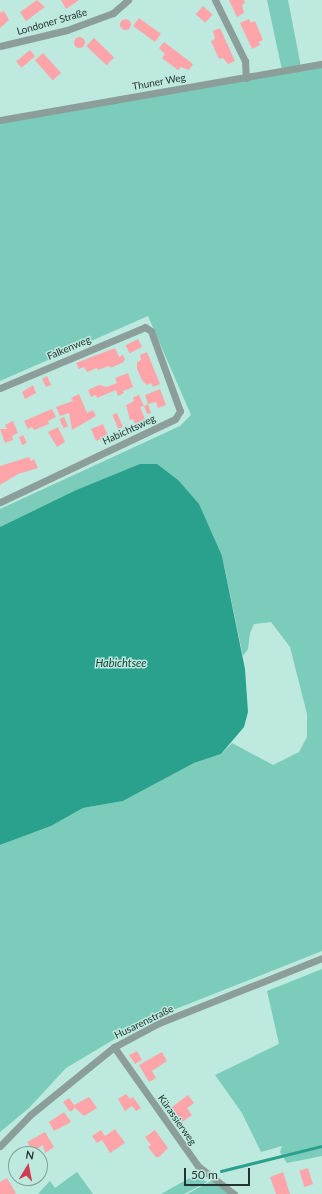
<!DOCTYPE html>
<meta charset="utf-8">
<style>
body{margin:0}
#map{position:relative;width:322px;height:1194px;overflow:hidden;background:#bee9de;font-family:Lato,sans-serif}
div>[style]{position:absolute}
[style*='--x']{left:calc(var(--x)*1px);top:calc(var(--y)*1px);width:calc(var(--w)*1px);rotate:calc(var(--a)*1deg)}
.green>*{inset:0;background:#7bccba}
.water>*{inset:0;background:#2aa18c}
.stream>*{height:2.5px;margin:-1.25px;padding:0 1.25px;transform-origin:1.25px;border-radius:1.25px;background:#2aa18c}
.building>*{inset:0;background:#ffa5a9;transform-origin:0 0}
.round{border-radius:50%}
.minor>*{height:7px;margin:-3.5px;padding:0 3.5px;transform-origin:3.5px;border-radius:3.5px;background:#8c9e99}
span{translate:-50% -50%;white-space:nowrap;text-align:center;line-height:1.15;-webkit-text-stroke:3px #bee9de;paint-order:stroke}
.street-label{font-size:10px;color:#243430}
.water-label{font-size:11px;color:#104239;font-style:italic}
.north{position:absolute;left:8px;top:1146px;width:40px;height:40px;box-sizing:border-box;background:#bee9de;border:1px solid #80a198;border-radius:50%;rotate:10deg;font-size:11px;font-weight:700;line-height:16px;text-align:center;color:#243430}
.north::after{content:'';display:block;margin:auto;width:14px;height:18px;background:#ce3d53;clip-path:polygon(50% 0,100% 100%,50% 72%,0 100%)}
.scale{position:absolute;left:184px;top:1168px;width:66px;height:18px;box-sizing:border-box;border:2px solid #243430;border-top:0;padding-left:5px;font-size:12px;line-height:14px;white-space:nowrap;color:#243430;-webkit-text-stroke:3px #bee9de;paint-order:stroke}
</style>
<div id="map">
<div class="green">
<div style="clip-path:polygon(267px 0,288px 0,301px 67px,322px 64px,322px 951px,163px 1014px,113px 1040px,66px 1068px,29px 1108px,0 1132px,0 845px,51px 826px,83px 808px,123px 801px,194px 763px,221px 754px,232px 743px,273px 765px,299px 752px,307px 737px,307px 714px,290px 647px,271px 622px,254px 624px,250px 633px,248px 649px,243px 656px,222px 556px,74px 491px,0 527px,0 509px,180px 426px,191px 415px,148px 316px,0 381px,0 121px,282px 70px)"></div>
<div style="clip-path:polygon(322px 969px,322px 1156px,287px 1163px,280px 1152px,282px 1146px,261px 1152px,242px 1113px,215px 1075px,279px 1044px,267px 991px)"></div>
<div style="clip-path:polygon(77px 1172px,93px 1194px,38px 1194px,50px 1181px,55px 1188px)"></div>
<div style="clip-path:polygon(195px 1175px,207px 1182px,184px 1194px,161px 1194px)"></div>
<div style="clip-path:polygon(211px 1181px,230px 1194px,187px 1194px)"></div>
</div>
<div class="water">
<div style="clip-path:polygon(140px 464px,157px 464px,178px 480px,199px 504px,222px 556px,245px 669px,248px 712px,244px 727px,221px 754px,194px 763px,123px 801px,83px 808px,51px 826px,0 845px,0 527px,74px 491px)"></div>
</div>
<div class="stream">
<div style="--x:221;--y:1171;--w:104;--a:-13.9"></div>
</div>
<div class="building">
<div style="clip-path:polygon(37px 0,45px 7px,26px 21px,20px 12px)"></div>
<div style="clip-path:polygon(61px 0,79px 0,66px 9px)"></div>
<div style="clip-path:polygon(229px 0,244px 0,245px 3px,242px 5px,244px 13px,237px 17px)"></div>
<div style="left:203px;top:6px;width:13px;height:11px;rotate:42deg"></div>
<div style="clip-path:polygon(4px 11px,9px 20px,0 28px,0 13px)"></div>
<div style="left:139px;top:18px;width:27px;height:10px;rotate:36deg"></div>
<div class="round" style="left:119.5px;top:18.5px;width:11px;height:11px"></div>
<div style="clip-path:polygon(249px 19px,251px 23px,255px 21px,263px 40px,259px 42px,260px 45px,252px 49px,240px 23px)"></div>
<div style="clip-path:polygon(220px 28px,235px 61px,228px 64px,223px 58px,219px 59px,211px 41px,215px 39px,213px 31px)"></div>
<div class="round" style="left:73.5px;top:36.5px;width:11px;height:11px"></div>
<div style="left:94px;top:38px;width:28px;height:11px;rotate:44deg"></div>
<div style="clip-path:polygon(164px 42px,193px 64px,189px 70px,181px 67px,178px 70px,162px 58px,165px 54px,159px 48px)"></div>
<div style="left:30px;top:50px;width:8px;height:18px;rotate:50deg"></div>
<div style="left:43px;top:53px;width:27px;height:11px;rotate:48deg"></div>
<div style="left:138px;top:339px;width:9px;height:14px;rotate:63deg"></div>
<div style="clip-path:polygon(115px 348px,119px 357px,123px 355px,125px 360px,122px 363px,110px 368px,109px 366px,98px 370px,97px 368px,87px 372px,84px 367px,79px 369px,76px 363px)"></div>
<div style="clip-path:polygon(147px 352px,160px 384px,153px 387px,151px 383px,147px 385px,142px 380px,137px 369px,137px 362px,141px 360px,140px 355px)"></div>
<div style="clip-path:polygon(128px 373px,133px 387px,123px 391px,124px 393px,118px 396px,116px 390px,97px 398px,96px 395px,91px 397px,88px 390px,99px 385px,107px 387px,117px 383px,115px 378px)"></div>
<div style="clip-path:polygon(47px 376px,51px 385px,46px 387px,42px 379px)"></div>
<div style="clip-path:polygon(33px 385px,36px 393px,25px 399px,22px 392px)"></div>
<div style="clip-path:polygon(160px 389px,166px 405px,158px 408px,156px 402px,148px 404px,145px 395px)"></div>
<div style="clip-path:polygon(79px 394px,87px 413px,93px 410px,96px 416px,72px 430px,69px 413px,60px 416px,56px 407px,73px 401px,71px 398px)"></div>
<div style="clip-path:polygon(139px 395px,144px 406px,140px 407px,145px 419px,135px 424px,133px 419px,130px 420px,126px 405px,134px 401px,133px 397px)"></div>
<div style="clip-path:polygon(148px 404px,151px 413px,147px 414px,144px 406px)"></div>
<div style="clip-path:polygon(52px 409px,56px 417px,48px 421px,49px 424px,34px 430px,32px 427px,28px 429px,24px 421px)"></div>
<div style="left:117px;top:413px;width:15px;height:5px;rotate:67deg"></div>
<div style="left:64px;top:417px;width:10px;height:5px;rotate:66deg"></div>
<div style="clip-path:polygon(13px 421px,18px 433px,12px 436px,13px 440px,5px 443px,0 429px,7px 429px,5px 425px)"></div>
<div style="left:103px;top:424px;width:13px;height:13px;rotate:67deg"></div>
<div style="clip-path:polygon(58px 427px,65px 442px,57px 447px,48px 432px)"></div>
<div style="clip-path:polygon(23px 435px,27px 443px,22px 445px,19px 437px)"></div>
<div style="clip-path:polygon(29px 457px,31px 461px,34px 459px,38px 468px,18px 474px,0 485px,0 466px)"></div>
<div style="clip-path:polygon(137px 1051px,142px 1060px,135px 1064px,129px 1055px)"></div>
<div style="clip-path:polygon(162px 1052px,167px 1061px,152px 1071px,156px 1078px,149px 1082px,139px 1065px)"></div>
<div style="clip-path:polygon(126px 1094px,130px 1099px,133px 1097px,141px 1108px,136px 1111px,132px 1106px,125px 1111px,118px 1099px)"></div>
<div style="clip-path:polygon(188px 1095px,194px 1103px,187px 1108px,192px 1115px,182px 1122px,172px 1107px)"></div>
<div style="clip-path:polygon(89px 1097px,97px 1108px,84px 1116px,75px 1108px,70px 1112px,63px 1102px,69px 1098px,74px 1105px)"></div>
<div style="clip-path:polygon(64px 1112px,71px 1122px,54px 1131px,49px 1122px)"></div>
<div style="clip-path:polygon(115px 1129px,125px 1143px,110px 1153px,102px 1140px,97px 1143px,92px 1136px,101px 1130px,105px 1136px)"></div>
<div style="clip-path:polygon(155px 1130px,168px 1148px,159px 1157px,156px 1157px,148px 1147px,151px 1145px,145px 1137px)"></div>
<div style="clip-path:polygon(45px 1132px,54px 1147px,45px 1153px,43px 1145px,33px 1151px,27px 1142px)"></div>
<div style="clip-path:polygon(16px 1161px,16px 1178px,8px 1166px)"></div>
<div style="left:308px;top:1168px;width:17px;height:9px;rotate:73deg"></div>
<div style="clip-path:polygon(283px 1172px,290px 1194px,276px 1194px,270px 1177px)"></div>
<div style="clip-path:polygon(7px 1178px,16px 1193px,14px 1194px,0 1194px,0 1182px)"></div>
</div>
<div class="minor">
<div style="--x:215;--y:0;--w:68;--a:63.8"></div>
<div style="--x:245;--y:61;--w:17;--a:87"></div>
<div style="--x:0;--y:46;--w:69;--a:-13.4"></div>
<div style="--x:67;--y:30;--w:49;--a:-20.3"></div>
<div style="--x:113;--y:13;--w:20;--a:-41"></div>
<div style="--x:0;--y:120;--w:327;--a:-9.9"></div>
<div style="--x:0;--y:388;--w:157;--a:-22.8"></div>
<div style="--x:145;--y:327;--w:7;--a:34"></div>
<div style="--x:151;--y:331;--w:85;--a:70.1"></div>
<div style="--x:180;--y:411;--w:9;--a:122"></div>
<div style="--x:175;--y:419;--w:194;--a:154.6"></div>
<div style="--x:114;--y:1047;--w:146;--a:54.8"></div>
<div style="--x:198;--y:1166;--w:46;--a:37.9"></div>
<div style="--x:0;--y:1146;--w:43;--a:-45.9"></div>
<div style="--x:30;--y:1115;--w:108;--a:-39"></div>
<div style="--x:114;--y:1047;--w:51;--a:-28.1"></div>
<div style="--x:159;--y:1023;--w:175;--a:-21.7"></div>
</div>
<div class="street-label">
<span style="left:52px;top:22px;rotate:-16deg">Londoner Straße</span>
<span style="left:159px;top:82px;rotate:-10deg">Thuner Weg</span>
<span style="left:69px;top:348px;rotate:-23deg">Falkenweg</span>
<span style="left:129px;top:430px;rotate:-25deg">Habichtsweg</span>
<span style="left:144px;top:1022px;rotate:-26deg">Husarenstraße</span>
<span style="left:177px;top:1120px;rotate:55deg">Kürassierweg</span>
</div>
<div class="water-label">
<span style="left:121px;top:663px">Habichtsee</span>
</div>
<div class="north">N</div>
<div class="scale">50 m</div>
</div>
